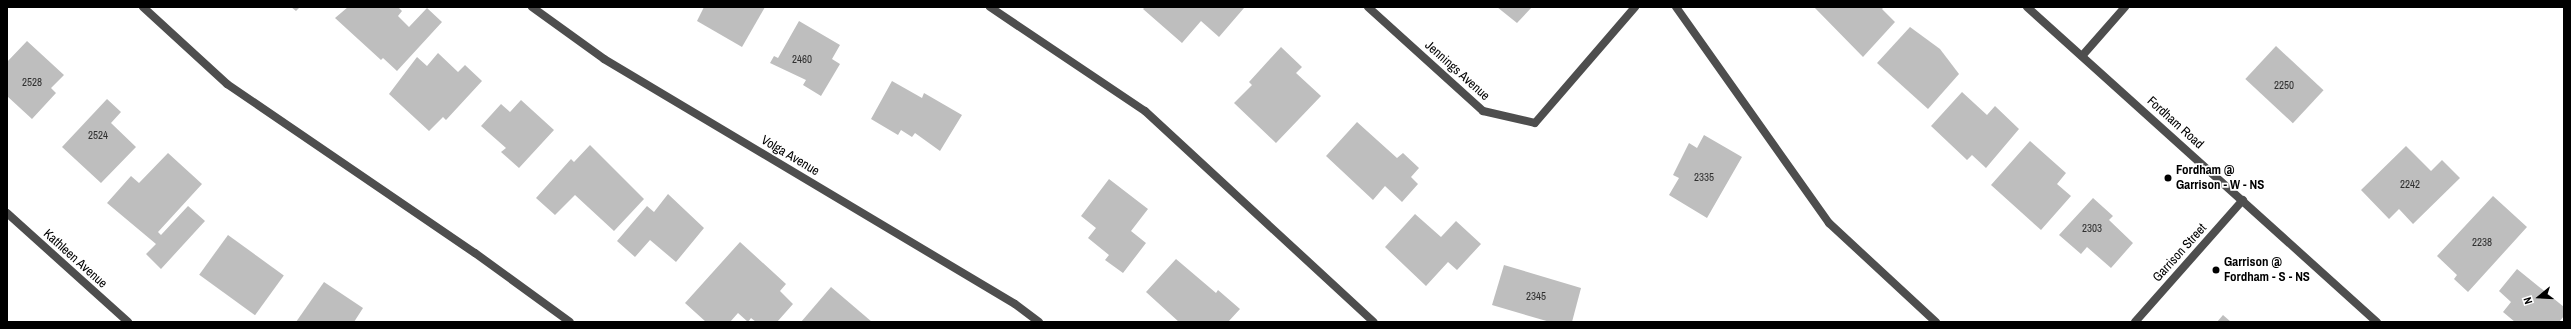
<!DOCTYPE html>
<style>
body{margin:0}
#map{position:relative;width:2571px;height:329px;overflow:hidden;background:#fff;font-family:"Archivo Narrow",sans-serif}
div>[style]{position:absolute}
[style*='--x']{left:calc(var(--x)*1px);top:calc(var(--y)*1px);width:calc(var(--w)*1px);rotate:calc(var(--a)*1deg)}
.building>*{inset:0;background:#bebebe;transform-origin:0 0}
.service>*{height:8px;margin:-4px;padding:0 4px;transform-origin:4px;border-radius:4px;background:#4e4e4e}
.minor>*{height:8px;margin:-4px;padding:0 4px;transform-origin:4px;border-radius:4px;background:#4e4e4e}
.tertiary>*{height:8px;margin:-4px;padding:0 4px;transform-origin:4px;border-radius:4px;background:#4e4e4e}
.dots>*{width:11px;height:11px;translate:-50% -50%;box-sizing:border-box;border:2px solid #fff;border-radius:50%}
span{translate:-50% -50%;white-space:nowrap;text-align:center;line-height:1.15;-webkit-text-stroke:3.5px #fff;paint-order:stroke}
.number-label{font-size:11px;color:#303030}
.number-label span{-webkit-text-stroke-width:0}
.street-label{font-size:13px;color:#000}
.poi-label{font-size:13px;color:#000;font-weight:700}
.left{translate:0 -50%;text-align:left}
.frame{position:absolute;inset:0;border:8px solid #000;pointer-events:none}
.north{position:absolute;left:2519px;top:277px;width:40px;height:40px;-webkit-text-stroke:3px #fff;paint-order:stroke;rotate:252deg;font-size:11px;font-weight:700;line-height:16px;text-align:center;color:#000}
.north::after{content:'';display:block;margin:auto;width:14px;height:18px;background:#000;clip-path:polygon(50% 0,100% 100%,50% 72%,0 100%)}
</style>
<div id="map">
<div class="building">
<div style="clip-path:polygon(291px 7px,300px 7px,296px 11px)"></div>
<div style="clip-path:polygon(348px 7px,398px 7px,402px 11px,398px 16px,409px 27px,427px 8px,442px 22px,397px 71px,383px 58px,381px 60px,335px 18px)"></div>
<div style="clip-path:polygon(704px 7px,765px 7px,742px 47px,697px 21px)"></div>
<div style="clip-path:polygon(1145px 7px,1243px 7px,1244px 8px,1219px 37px,1201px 21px,1182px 43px,1143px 9px)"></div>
<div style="clip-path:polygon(1497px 7px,1532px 7px,1517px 23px)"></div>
<div style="clip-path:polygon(1814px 7px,1884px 7px,1882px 9px,1895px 22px,1863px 57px)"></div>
<div style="clip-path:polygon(799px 21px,840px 45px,832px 59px,840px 64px,821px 96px,803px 85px,806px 80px,770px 63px,774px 56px,778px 58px)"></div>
<div style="clip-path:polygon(1910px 27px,1940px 49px,1959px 74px,1928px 109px,1877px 63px)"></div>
<div style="clip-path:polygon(27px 41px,64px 75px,51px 88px,56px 93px,32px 119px,7px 96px,7px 62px)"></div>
<div style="left:2276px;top:46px;width:65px;height:45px;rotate:43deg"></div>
<div style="clip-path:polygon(1281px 47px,1302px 67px,1296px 73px,1321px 96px,1276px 143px,1234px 103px,1252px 85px,1249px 82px)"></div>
<div style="clip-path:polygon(438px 53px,458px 72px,465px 65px,482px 81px,446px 120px,443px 117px,429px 131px,389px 94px,417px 57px,427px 66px)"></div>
<div style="clip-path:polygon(892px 81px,922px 98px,924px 93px,962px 115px,940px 151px,915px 133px,912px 137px,901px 130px,898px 135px,871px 119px)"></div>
<div style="clip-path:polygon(1962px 92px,1987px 115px,1995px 106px,2019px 129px,1986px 168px,1972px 155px,1967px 160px,1931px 126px)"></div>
<div style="clip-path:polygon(107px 99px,121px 112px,111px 123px,136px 147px,101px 183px,62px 147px)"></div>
<div style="clip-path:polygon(521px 100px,554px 130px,519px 168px,501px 152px,506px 148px,481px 126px,501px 104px,510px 112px)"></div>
<div style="clip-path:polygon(1357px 122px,1397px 158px,1403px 153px,1419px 168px,1411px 177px,1418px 184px,1402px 202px,1385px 186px,1373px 200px,1326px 156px)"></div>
<div style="clip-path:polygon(1704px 135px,1742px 157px,1707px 218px,1669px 195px,1679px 178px,1673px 175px,1689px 143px,1697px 148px)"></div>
<div style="clip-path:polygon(2030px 141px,2066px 173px,2057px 184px,2071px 196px,2041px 230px,1991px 185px)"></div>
<div style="clip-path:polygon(590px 145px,644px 199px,614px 231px,575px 195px,555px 215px,536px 198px,571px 159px,574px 162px)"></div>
<div style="clip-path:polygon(2406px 146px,2431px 171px,2442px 160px,2460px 178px,2413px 224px,2399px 209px,2389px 219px,2361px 190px)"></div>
<div style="clip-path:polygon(168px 153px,202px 184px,158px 232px,161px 235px,188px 206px,205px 221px,161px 269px,146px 254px,156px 244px,107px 203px,131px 176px,139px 183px)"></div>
<div style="clip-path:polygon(1109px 179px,1148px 209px,1131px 231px,1146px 243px,1123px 273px,1105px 260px,1109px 255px,1088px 238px,1096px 228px,1081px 216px)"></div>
<div style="clip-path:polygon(668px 194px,704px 228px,676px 262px,650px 240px,635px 257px,617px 241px,647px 206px,654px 212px)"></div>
<div style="clip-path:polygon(2493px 196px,2527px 227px,2468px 292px,2454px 279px,2457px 275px,2437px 256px)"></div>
<div style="clip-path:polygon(2093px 198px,2113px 216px,2109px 220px,2133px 243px,2111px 268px,2087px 247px,2081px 254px,2059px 235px)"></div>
<div style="clip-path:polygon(1415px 214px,1441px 237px,1456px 221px,1481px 244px,1457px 270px,1448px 262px,1426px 286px,1385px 247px)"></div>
<div style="left:228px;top:235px;width:69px;height:49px;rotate:36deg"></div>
<div style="clip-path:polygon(740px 242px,786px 284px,780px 291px,793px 304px,777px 322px,756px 322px,751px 318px,748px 322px,738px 313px,730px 322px,706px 322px,685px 303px)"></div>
<div style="clip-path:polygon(1176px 259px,1216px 293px,1218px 290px,1240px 309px,1228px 322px,1179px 322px,1146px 292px)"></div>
<div style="clip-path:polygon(1504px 265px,1581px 288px,1572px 322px,1550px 322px,1492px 305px)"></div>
<div style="clip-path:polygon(2517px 269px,2564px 307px,2564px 316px,2559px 322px,2515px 322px,2503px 312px,2511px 302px,2499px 291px)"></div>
<div style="clip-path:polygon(324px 282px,363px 308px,354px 322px,296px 322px)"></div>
<div style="clip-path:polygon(831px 287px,865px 316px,872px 322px,801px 322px)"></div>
<div style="clip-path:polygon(2223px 315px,2231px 322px,2217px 322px)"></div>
</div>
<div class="service">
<div style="--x:143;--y:7;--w:114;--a:42.5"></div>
<div style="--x:227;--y:84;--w:300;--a:34.3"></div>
<div style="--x:475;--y:253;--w:117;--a:36"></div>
<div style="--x:990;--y:7;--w:187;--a:33.9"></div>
<div style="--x:1145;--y:111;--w:311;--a:42.7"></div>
<div style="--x:1676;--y:7;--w:265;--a:54.7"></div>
<div style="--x:1829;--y:223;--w:146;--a:42.8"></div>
</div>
<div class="minor">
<div style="--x:532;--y:7;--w:89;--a:35.8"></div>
<div style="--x:604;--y:59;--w:478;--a:30.8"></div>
<div style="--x:1015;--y:304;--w:30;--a:37"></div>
<div style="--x:1368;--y:7;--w:155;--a:42.1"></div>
<div style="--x:1483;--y:111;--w:53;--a:13"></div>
<div style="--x:1535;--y:123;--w:153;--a:-49.2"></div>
<div style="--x:2082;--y:56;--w:65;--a:-48.7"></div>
<div style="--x:7;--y:213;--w:163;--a:42"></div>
<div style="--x:2135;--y:322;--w:163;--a:-48.5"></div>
</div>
<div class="tertiary">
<div style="--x:2027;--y:7;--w:471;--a:42"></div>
</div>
<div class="dots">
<div style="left:2168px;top:178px;background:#000"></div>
<div style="left:2216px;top:270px;background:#000"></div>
</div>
<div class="number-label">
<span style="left:802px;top:59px">2460</span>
<span style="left:32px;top:82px">2528</span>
<span style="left:2284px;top:85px">2250</span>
<span style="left:98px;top:135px">2524</span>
<span style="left:1704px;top:177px">2335</span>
<span style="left:2410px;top:184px">2242</span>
<span style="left:2092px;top:228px">2303</span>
<span style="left:2482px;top:242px">2238</span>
<span style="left:1536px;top:296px">2345</span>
</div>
<div class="street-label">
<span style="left:1457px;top:71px;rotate:42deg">Jennings Avenue</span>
<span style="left:2175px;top:123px;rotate:42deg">Fordham Road</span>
<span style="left:790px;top:156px;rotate:31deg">Volga Avenue</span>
<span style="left:2180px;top:253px;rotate:-48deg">Garrison Street</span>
<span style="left:75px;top:259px;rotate:42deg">Kathleen Avenue</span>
</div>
<div class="poi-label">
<span class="left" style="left:2176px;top:178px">Fordham @<br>Garrison - W - NS</span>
<span class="left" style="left:2224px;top:270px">Garrison @<br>Fordham - S - NS</span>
</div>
<div class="frame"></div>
<div class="north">N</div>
</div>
